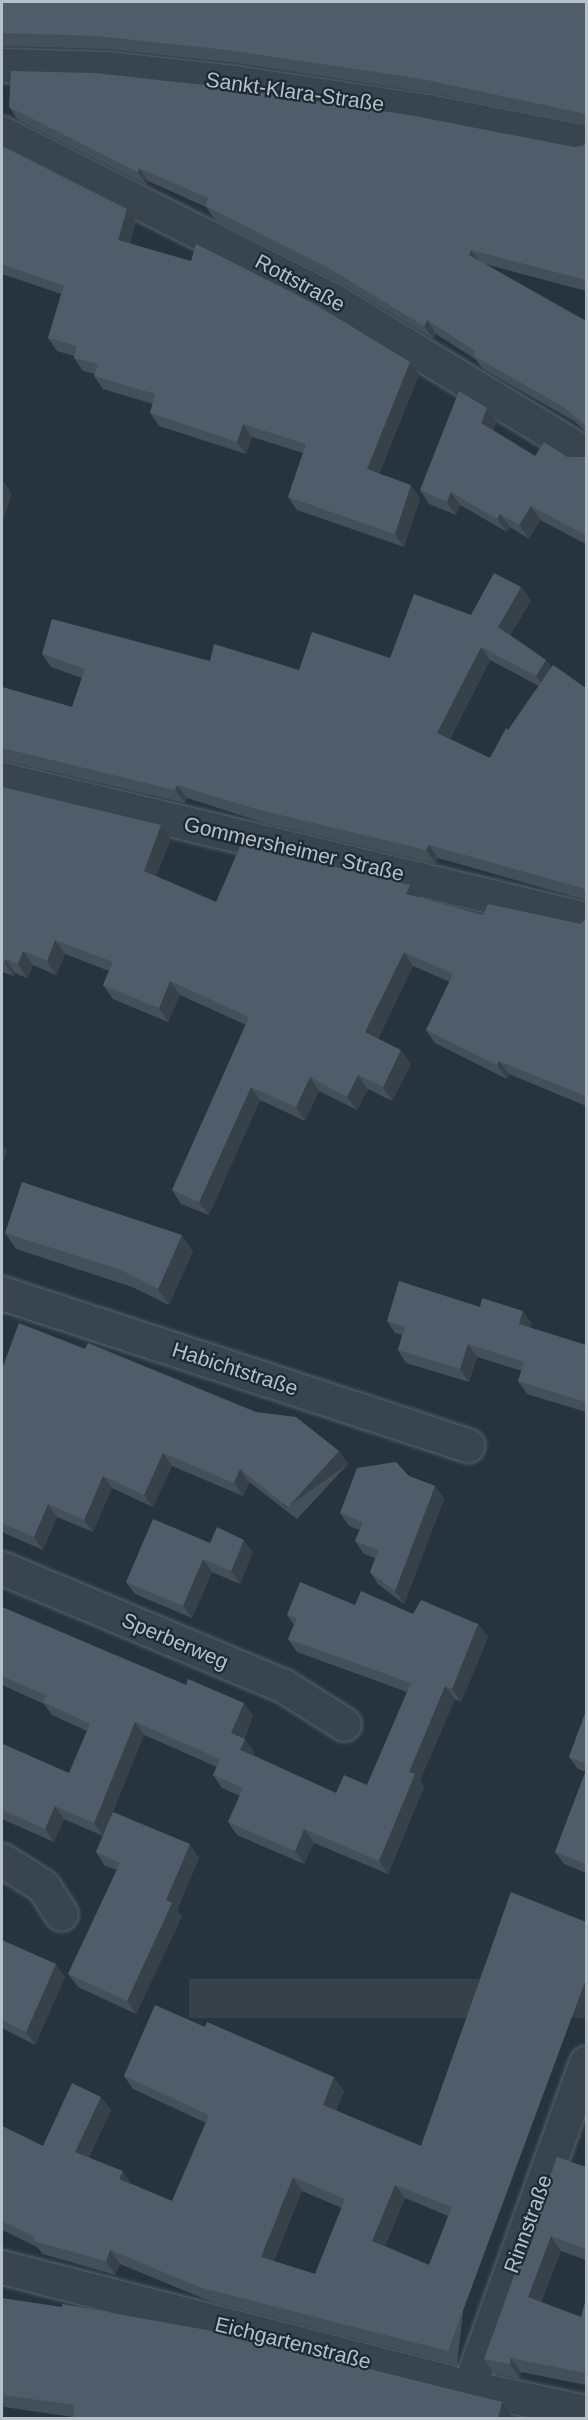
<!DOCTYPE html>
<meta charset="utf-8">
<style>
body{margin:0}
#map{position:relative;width:588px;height:2420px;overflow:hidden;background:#25343e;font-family:Arial,sans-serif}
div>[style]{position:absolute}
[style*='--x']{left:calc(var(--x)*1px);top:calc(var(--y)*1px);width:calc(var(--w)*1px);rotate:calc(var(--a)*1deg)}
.roads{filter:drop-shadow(0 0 2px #57636c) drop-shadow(0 0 2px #57636c)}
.minor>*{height:33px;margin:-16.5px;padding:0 16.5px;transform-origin:16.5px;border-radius:16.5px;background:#39454e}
.wall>*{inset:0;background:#43505a}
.shaded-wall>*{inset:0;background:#37414a;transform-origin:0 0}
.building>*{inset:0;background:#4e5d69}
span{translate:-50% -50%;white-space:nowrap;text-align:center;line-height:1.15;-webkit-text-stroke:4.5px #1e2a33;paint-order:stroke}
.street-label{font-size:21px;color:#b5c0c9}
.frame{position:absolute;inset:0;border:3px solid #b5c0c9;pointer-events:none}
</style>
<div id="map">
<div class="roads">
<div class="minor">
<div style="--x:2;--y:65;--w:104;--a:1.7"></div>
<div style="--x:106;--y:68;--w:129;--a:6.2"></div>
<div style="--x:234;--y:82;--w:196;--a:8.5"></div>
<div style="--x:428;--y:111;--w:161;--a:11.1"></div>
<div style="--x:2;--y:133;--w:369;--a:26.8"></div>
<div style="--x:331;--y:299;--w:298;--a:31.3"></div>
<div style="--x:2;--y:779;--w:601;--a:13.48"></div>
<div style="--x:2;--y:1293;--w:490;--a:18.1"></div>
<div style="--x:2;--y:1568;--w:306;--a:22.7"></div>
<div style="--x:284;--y:1686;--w:71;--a:32.3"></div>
<div style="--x:2;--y:1860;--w:49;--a:32.4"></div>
<div style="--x:43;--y:1886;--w:33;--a:57"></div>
<div style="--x:2;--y:2267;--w:482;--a:14.4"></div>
<div style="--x:469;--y:2387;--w:120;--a:12.1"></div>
<div style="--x:469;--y:2387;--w:345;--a:-70.2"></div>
</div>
</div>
<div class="wall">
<div style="clip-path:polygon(2px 2px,586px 2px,586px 125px,432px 93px,237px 63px,107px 49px,2px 46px)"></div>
<div style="clip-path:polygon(9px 107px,574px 147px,583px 146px,586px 142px,586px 291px,485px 264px,586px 321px,586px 432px,574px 421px,483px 369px,475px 359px,436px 334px,434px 339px,339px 282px,215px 220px,206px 207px,148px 181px,147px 185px,18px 120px)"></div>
<div style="clip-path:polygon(2px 146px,136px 222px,130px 243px,410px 362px,419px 375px,379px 474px,420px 498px,404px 547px,297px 510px,288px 497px,303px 453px,252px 437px,246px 454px,159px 426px,150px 413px,153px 404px,103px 389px,94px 376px,95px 374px,83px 371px,74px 358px,74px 356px,57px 351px,48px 338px,61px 294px,2px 274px)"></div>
<div style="clip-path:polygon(487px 408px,497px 422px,493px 430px,535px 456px,585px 457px,586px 455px,586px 544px,540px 520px,529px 539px,510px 527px,507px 532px,460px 505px,456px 515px,429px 504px,420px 490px)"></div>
<div style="clip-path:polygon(evenodd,521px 587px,531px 601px,510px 635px,546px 660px,551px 668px,586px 688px,586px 900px,438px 858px,436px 864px,265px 823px,187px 798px,185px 803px,6px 761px,2px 762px,2px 687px,72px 707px,82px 678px,51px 667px,42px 654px,210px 661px,299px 670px,390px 658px,521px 587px,490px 660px,539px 686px,490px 758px,450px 739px,490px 660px)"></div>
<div style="clip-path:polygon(2px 787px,171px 839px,156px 876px,216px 902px,410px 885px,419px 897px,483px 915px,581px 924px,586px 918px,586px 1106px,509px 1074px,507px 1079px,435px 1043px,426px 1030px,450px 982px,413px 966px,378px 1039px,411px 1064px,392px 1101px,368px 1089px,357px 1110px,319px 1091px,305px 1121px,260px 1100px,209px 1215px,181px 1204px,172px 1190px,246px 1025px,180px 995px,168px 1022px,113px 999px,103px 985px,109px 971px,65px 954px,56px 975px,33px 965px,27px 978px,15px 973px,14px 976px,2px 972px)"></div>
<div style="clip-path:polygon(5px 1233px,193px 1251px,169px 1305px,132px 1287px,16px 1249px)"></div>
<div style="clip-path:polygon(387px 1321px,532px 1323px,530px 1328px,586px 1345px,586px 1412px,527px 1394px,518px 1381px,522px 1371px,477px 1357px,469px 1382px,406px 1363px,398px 1350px,402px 1335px,395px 1333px)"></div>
<div style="clip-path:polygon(2px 1369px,339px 1451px,348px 1464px,297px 1519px,249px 1482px,243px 1496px,172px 1466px,153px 1507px,112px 1488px,93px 1532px,57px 1517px,43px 1550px,2px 1532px)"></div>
<div style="clip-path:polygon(409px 1476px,435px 1486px,444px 1499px,404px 1604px,378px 1584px,370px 1572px,375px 1558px,364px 1554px,355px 1541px,360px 1530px,349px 1526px,340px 1513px)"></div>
<div style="clip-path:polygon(210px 1543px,253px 1552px,240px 1584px,212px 1572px,192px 1618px,135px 1594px,126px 1582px)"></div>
<div style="clip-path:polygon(355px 1605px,478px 1624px,488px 1637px,461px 1702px,455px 1699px,420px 1780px,424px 1787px,388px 1874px,314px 1843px,304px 1864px,237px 1835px,228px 1822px,240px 1796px,222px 1788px,213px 1775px,217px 1767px,144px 1735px,110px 1819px,199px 1858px,177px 1910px,182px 1916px,136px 2014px,78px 1987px,68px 1974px,117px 1870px,105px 1866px,96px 1852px,103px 1836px,64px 1819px,54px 1842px,2px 1819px,2px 1748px,69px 1773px,87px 1731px,52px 1715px,44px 1704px,2px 1685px,2px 1607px,186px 1685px,244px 1703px,253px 1716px,244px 1739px,254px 1752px,253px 1755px,336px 1793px,367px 1785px,407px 1692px,297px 1652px,288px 1639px,294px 1625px,287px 1615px)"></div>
<div style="clip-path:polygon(586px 1711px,586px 1873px,564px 1864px,555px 1852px,586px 1772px,578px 1769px,569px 1757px)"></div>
<div style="clip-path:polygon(evenodd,511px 1892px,457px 2365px,212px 2302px,120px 2264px,115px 2275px,43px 2254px,37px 2247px,2px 2230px,2px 2126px,43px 2146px,111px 2110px,89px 2157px,132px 2184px,172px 2201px,206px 2123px,133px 2089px,124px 2076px,344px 2091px,336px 2111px,421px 2146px,511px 1892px,302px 2191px,342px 2208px,315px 2274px,274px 2261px,302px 2191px,511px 1892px,405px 2198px,448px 2216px,429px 2265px,385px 2246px,405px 2198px)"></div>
<div style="clip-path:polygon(2px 1940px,65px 1977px,35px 2045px,2px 2028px)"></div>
<div style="clip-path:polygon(586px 2167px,586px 2260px,561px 2251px,541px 2302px,581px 2317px,586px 2299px,586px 2385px,521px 2372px,520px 2379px,494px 2373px,484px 2359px)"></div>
<div style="clip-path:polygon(2px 2298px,502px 2402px,511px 2415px,73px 2417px,4px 2407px,2px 2418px)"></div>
</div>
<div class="shaded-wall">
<div style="clip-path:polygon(139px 168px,148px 181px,147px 185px,138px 172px)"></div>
<div style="clip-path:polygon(127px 209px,136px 222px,127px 253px,118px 240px)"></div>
<div style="clip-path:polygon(471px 250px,481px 263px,469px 255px)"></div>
<div style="clip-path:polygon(427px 320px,436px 334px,434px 339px,424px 326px)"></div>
<div style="clip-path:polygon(410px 362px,419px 375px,376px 482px,367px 469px)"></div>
<div style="clip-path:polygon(487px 408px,497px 422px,490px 437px,481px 423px)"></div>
<div style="clip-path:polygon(243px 424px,252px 437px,246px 454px,237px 442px)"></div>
<div style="clip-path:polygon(2px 479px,12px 494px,2px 524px)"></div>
<div style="clip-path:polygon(411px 485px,420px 498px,404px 547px,395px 534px)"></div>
<div style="clip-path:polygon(451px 492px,460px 505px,456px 515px,447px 502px)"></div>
<div style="clip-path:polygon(531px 506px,540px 520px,529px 539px,519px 525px)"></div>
<div style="clip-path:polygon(500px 514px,510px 527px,507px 532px,497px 519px)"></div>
<div style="clip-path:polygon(521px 587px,531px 601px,507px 640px,498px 627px)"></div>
<div style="clip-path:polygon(481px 647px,490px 660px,446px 746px,437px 733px)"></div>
<div style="clip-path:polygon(546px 660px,555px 673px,545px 689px,536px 676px)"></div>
<div style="clip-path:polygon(177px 785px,187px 798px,185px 803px,175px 790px)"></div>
<div style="clip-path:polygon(161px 825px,171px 839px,153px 885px,144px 871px)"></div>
<div style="clip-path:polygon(429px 845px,438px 858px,436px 864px,426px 850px)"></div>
<div style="clip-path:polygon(410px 885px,420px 898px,406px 894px)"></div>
<div style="clip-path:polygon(55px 940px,65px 954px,56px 975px,47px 961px)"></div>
<div style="clip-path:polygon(23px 951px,33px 965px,27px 978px,18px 964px)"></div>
<div style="clip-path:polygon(404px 952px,413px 966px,375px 1046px,365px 1032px)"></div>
<div style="clip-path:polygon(6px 959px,15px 973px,14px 976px,4px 963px)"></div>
<div style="clip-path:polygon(170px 981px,180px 995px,168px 1022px,159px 1008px)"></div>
<div style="clip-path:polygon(401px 1050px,411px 1064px,392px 1101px,383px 1087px)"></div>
<div style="clip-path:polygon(499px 1061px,509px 1074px,507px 1079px,497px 1065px)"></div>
<div style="clip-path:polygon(358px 1075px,368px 1089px,357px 1110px,347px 1097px)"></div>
<div style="clip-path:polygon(310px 1077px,319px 1091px,305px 1121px,296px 1107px)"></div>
<div style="clip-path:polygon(251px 1087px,260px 1100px,209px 1215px,199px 1202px)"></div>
<div style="clip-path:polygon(2px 1144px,7px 1151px,2px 1168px)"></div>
<div style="clip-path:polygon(182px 1235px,193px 1251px,169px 1305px,158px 1289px)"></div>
<div style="clip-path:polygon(523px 1311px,532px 1323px,528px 1337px,519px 1324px)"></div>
<div style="clip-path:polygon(468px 1344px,477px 1357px,469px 1382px,460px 1369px)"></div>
<div style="left:339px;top:1451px;width:16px;height:76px;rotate:55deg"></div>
<div style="clip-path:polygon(163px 1453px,172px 1466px,153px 1507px,144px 1495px)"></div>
<div style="clip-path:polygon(240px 1469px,249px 1482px,243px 1496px,234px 1483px)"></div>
<div style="clip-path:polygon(103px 1476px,112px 1488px,93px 1532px,84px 1520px)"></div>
<div style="clip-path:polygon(435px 1486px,444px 1499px,404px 1604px,395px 1591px)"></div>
<div style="clip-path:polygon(48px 1504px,57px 1517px,43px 1550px,34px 1537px)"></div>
<div style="clip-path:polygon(244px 1540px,253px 1552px,240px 1584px,231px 1571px)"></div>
<div style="clip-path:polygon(203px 1559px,212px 1572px,192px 1618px,183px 1606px)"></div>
<div style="clip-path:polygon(478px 1624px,488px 1637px,461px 1702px,452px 1689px)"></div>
<div style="clip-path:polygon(445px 1686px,455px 1699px,420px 1780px,424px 1787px,388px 1874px,379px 1861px,409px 1772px)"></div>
<div style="clip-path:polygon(244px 1703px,253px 1716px,240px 1746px,231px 1733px)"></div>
<div style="clip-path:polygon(135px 1722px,144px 1735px,103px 1836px,94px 1823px)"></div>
<div style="clip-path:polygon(245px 1739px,254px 1752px,250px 1763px,240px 1750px)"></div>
<div style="clip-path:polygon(55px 1806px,64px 1819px,54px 1842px,45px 1829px)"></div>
<div style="clip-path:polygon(304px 1829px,314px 1843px,304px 1864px,295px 1851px)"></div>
<div style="clip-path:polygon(190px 1844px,199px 1858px,177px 1910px,182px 1916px,136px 2014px,127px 2001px,166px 1900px)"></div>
<div style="clip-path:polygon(56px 1964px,65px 1977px,35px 2045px,26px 2032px)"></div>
<div style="left:586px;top:1979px;width:39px;height:397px;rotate:90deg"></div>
<div style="clip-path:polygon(334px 2077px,344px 2091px,333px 2119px,323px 2105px)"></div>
<div style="clip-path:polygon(101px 2097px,111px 2110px,85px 2165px,75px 2152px)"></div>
<div style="clip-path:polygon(123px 2171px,132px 2185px,119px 2179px)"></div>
<div style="clip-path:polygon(293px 2177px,302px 2191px,270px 2271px,261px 2257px)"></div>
<div style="clip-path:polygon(395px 2185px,405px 2198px,381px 2254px,372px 2241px)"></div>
<div style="clip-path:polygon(551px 2236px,561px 2251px,538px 2311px,528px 2297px)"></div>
<div style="clip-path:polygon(110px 2250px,120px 2264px,115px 2275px,106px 2261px)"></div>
<div style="clip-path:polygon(511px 2358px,521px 2372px,520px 2379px,510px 2364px)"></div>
<div style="clip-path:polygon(502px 2402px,511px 2415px,510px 2418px,498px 2418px)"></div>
<div style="clip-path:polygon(2px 2403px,4px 2407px,3px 2418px,2px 2418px)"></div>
</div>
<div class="building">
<div style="clip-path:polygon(2px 2px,586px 2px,586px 114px,422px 79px,227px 50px,97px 36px,2px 33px)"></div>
<div style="clip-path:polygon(11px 71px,95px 73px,222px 87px,415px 116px,574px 147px,583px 146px,586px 142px,586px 280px,471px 250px,469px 255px,586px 321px,586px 426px,565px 408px,474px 356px,475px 351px,427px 320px,424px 326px,330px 269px,206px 206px,208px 198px,139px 168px,138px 172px,9px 107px)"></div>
<div style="clip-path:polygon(2px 146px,6px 148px,127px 209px,118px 240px,191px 261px,196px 244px,313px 303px,410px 362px,367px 469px,411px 485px,395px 534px,288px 497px,306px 444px,243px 424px,237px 442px,150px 413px,155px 394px,94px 376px,98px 364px,74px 358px,77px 346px,48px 338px,64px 286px,2px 264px)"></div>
<div style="clip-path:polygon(459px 391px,487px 408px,481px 423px,535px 456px,544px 442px,567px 457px,585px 457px,586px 455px,586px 535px,531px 506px,519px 525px,500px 514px,497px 519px,451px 492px,447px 502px,420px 490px)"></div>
<div style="clip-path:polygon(494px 573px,521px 587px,498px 627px,546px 660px,536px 676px,481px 647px,437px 733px,490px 758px,506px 728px,508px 730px,553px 665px,586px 688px,586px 892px,582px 888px,429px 845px,426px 850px,256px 809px,177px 785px,175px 790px,2px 748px,2px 687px,72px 707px,85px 669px,42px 654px,52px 619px,210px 661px,214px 644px,299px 670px,312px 632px,390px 658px,414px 594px,471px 615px)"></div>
<div style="clip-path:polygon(2px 787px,161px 825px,144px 871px,216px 902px,241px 844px,410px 885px,406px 894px,483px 915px,488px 904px,581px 924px,586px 918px,586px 1096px,499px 1061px,497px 1065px,426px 1030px,453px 974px,404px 952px,365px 1032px,401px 1050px,383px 1087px,358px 1075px,347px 1097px,310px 1077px,296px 1107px,251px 1087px,199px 1202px,172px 1190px,249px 1017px,170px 981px,159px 1008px,103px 985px,113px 962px,55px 940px,47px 961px,23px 951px,18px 964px,6px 959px,4px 963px,2px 962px)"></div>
<div style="clip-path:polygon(22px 1182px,182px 1235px,158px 1289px,121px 1270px,5px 1233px)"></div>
<div style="clip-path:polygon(399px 1281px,480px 1307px,482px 1298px,523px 1311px,519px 1324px,586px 1345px,586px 1402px,518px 1381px,524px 1362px,468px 1344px,460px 1369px,398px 1350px,405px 1327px,387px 1321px)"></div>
<div style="clip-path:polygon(19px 1323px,85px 1349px,88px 1343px,256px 1412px,296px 1417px,339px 1451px,288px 1507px,240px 1469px,234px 1483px,163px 1453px,144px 1495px,103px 1476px,84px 1520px,48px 1504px,34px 1537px,2px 1523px,2px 1369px)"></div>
<div style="clip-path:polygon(396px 1462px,409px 1476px,435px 1486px,395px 1591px,370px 1572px,379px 1550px,355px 1541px,363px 1522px,340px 1513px,357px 1468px)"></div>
<div style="clip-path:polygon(153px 1519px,210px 1543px,217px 1527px,244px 1540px,231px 1571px,203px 1559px,183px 1606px,126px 1582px)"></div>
<div style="clip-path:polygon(300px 1582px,355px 1605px,361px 1591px,413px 1614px,421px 1600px,478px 1624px,452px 1689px,445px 1686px,409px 1772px,415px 1774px,379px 1861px,304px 1829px,295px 1851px,228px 1822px,243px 1788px,213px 1775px,220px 1759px,135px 1722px,94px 1823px,55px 1806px,45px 1829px,2px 1810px,2px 1748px,3px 1744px,69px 1773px,90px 1724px,43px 1702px,46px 1695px,2px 1676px,2px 1607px,186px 1685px,188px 1679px,244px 1703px,231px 1733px,245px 1739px,240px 1750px,336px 1793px,344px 1775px,367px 1785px,411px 1683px,288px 1639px,297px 1618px,287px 1615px)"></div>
<div style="clip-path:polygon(586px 1711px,586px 1764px,569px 1757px)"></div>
<div style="clip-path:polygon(586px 1770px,586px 1864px,555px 1852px)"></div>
<div style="clip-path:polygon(113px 1812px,190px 1844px,166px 1900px,172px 1903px,127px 2001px,68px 1974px,120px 1863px,96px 1852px)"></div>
<div style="clip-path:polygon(evenodd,511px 1892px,586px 1922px,586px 1979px,448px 2351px,202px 2288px,110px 2250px,106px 2261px,33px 2241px,35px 2237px,2px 2221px,2px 2126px,43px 2146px,72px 2083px,101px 2097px,75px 2152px,123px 2171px,119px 2179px,172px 2201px,209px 2115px,124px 2076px,155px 2005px,205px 2027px,207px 2022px,334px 2077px,323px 2105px,421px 2146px,511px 1892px,293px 2177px,345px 2199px,315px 2274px,261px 2257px,293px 2177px,511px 1892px,395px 2185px,452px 2207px,429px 2265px,372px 2241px,395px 2185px)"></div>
<div style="clip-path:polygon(2px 1940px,56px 1964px,26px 2032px,2px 2020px)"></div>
<div style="clip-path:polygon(557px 2157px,586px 2167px,586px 2249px,551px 2236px,528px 2297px,581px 2317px,586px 2299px,586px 2373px,511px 2358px,510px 2364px,484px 2359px)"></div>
<div style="clip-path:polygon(2px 2298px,62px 2307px,62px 2304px,229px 2334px,502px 2402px,498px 2418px,73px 2418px,75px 2405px,2px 2395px)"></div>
</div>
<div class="street-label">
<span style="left:295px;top:92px;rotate:8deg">Sankt-Klara-Straße</span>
<span style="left:300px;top:283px;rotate:28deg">Rottstraße</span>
<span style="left:294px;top:849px;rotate:13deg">Gommersheimer Straße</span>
<span style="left:235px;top:1369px;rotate:18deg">Habichtstraße</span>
<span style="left:175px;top:1641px;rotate:23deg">Sperberweg</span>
<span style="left:528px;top:2224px;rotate:-70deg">Rinnstraße</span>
<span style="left:293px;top:2343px;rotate:14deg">Eichgartenstraße</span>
</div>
<div class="frame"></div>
</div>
